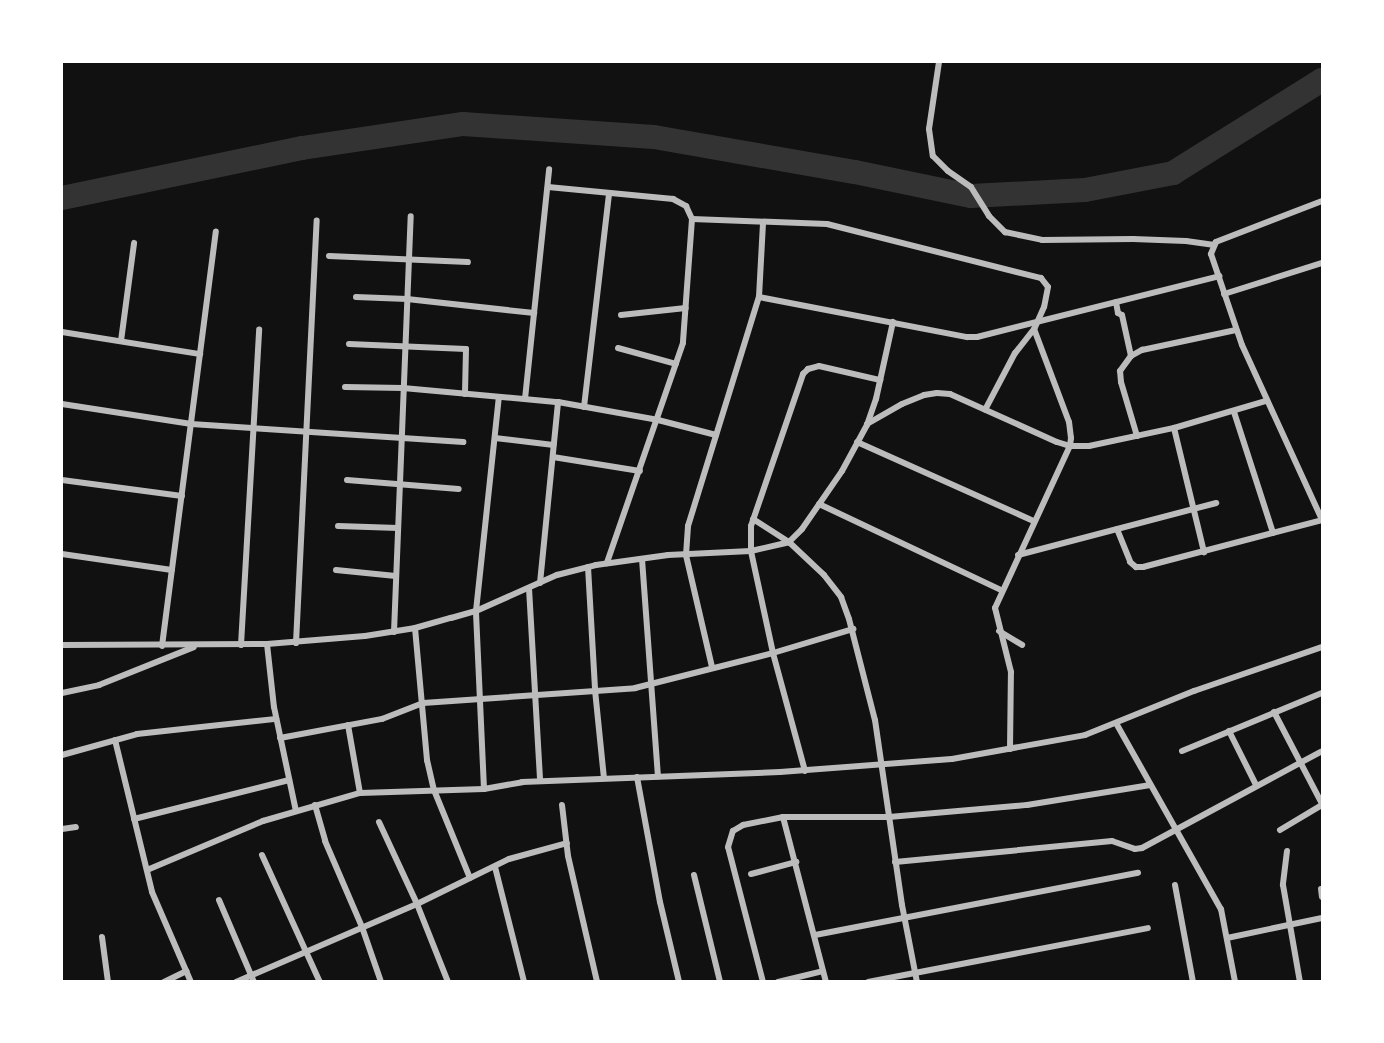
<!DOCTYPE html>
<style>
body{margin:0}
#map{position:relative;width:1384px;height:1043px;overflow:hidden;background:#111;font-family:"Open Sans",sans-serif}
div>[style]{position:absolute}
[style*='--x']{left:calc(var(--x)*1px);top:calc(var(--y)*1px);width:calc(var(--w)*1px);rotate:calc(var(--a)*1deg)}
.river>*{height:24px;margin:-12px;padding:0 12px;transform-origin:12px;border-radius:12px;background:#333}
.minor>*{height:6px;margin:-3px;padding:0 3px;transform-origin:3px;border-radius:3px;background:#bcbcbc}
span{translate:-50% -50%;white-space:nowrap;text-align:center;line-height:1.15;-webkit-text-stroke:4.5px #fff;paint-order:stroke}
.frame{position:absolute;inset:0;border:63px solid #fff;pointer-events:none}
</style>
<div id="map">
<div class="river">
<div style="--x:62;--y:198;--w:245;--a:-11.8"></div>
<div style="--x:302;--y:148;--w:163;--a:-8.5"></div>
<div style="--x:463;--y:124;--w:191;--a:3.9"></div>
<div style="--x:654;--y:137;--w:204;--a:9.9"></div>
<div style="--x:855;--y:172;--w:118;--a:11.7"></div>
<div style="--x:971;--y:196;--w:114;--a:-3"></div>
<div style="--x:1085;--y:190;--w:90;--a:-10.9"></div>
<div style="--x:1173;--y:173;--w:176;--a:-32"></div>
</div>
<div class="minor">
<div style="--x:939;--y:62;--w:68;--a:98.5"></div>
<div style="--x:929;--y:129;--w:27;--a:82"></div>
<div style="--x:933;--y:156;--w:21;--a:45"></div>
<div style="--x:948;--y:171;--w:28;--a:35"></div>
<div style="--x:971;--y:187;--w:34;--a:58"></div>
<div style="--x:989;--y:216;--w:23;--a:45"></div>
<div style="--x:1005;--y:232;--w:38;--a:12"></div>
<div style="--x:1042;--y:240;--w:91;--a:-0.6"></div>
<div style="--x:1133;--y:239;--w:53;--a:2.2"></div>
<div style="--x:1186;--y:241;--w:27;--a:8"></div>
<div style="--x:548;--y:187;--w:126;--a:5.5"></div>
<div style="--x:673;--y:199;--w:15;--a:28"></div>
<div style="--x:686;--y:206;--w:14;--a:65"></div>
<div style="--x:692;--y:219;--w:124;--a:94.2"></div>
<div style="--x:683;--y:343;--w:233;--a:109.1"></div>
<div style="--x:1322;--y:201;--w:114;--a:158.9"></div>
<div style="--x:1216;--y:242;--w:13;--a:113"></div>
<div style="--x:1211;--y:254;--w:96;--a:71.2"></div>
<div style="--x:1242;--y:345;--w:192;--a:65.4"></div>
<div style="--x:692;--y:219;--w:135;--a:2.1"></div>
<div style="--x:827;--y:224;--w:221;--a:14.2"></div>
<div style="--x:1041;--y:278;--w:11;--a:52"></div>
<div style="--x:1048;--y:287;--w:20;--a:101"></div>
<div style="--x:1044;--y:307;--w:24;--a:114"></div>
<div style="--x:1034;--y:329;--w:31;--a:128"></div>
<div style="--x:1015;--y:353;--w:64;--a:117.8"></div>
<div style="--x:329;--y:256;--w:139;--a:2.5"></div>
<div style="--x:1224;--y:294;--w:103;--a:-17.6"></div>
<div style="--x:356;--y:297;--w:51;--a:2.2"></div>
<div style="--x:407;--y:299;--w:128;--a:6.3"></div>
<div style="--x:759;--y:297;--w:212;--a:10.9"></div>
<div style="--x:967;--y:337;--w:10;--a:0"></div>
<div style="--x:977;--y:337;--w:250;--a:-14.1"></div>
<div style="--x:1116;--y:302;--w:11;--a:80"></div>
<div style="--x:1118;--y:313;--w:4;--a:27"></div>
<div style="--x:1122;--y:315;--w:42;--a:77.6"></div>
<div style="--x:621;--y:315;--w:65;--a:-6.1"></div>
<div style="--x:62;--y:332;--w:140;--a:9.1"></div>
<div style="--x:121;--y:341;--w:99;--a:-82.4"></div>
<div style="--x:349;--y:344;--w:117;--a:2.4"></div>
<div style="--x:466;--y:349;--w:45;--a:91.3"></div>
<div style="--x:618;--y:348;--w:60;--a:15.4"></div>
<div style="--x:345;--y:387;--w:58;--a:1"></div>
<div style="--x:403;--y:388;--w:156;--a:5.2"></div>
<div style="--x:558;--y:402;--w:102;--a:10.2"></div>
<div style="--x:658;--y:420;--w:60;--a:14.5"></div>
<div style="--x:525;--y:399;--w:231;--a:-84"></div>
<div style="--x:62;--y:404;--w:131;--a:8.8"></div>
<div style="--x:191;--y:424;--w:273;--a:3.8"></div>
<div style="--x:584;--y:407;--w:215;--a:-83.3"></div>
<div style="--x:1234;--y:412;--w:127;--a:72.1"></div>
<div style="--x:867;--y:424;--w:40;--a:-29.7"></div>
<div style="--x:902;--y:404;--w:24;--a:-22"></div>
<div style="--x:924;--y:395;--w:13;--a:-9"></div>
<div style="--x:937;--y:393;--w:13;--a:4"></div>
<div style="--x:950;--y:394;--w:117;--a:24.2"></div>
<div style="--x:1057;--y:442;--w:14;--a:17"></div>
<div style="--x:1070;--y:446;--w:19;--a:0"></div>
<div style="--x:1089;--y:446;--w:87;--a:-12"></div>
<div style="--x:1174;--y:428;--w:96;--a:-16.4"></div>
<div style="--x:1174;--y:428;--w:128;--a:76.4"></div>
<div style="--x:1137;--y:436;--w:56;--a:-106.5"></div>
<div style="--x:1121;--y:382;--w:11;--a:-95"></div>
<div style="--x:1120;--y:371;--w:19;--a:-54"></div>
<div style="--x:1131;--y:356;--w:13;--a:-29"></div>
<div style="--x:1142;--y:350;--w:96;--a:-12"></div>
<div style="--x:495;--y:438;--w:59;--a:6.8"></div>
<div style="--x:857;--y:442;--w:194;--a:24.1"></div>
<div style="--x:553;--y:457;--w:88;--a:9.1"></div>
<div style="--x:62;--y:480;--w:121;--a:7.6"></div>
<div style="--x:347;--y:480;--w:112;--a:4.6"></div>
<div style="--x:819;--y:504;--w:201;--a:25.3"></div>
<div style="--x:753;--y:519;--w:43;--a:32.6"></div>
<div style="--x:789;--y:542;--w:48;--a:43.3"></div>
<div style="--x:824;--y:575;--w:28;--a:52"></div>
<div style="--x:841;--y:597;--w:23;--a:70"></div>
<div style="--x:849;--y:619;--w:104;--a:75.6"></div>
<div style="--x:875;--y:720;--w:187;--a:81.7"></div>
<div style="--x:902;--y:905;--w:78;--a:79"></div>
<div style="--x:338;--y:526;--w:60;--a:1.9"></div>
<div style="--x:1117;--y:529;--w:35;--a:68"></div>
<div style="--x:1130;--y:562;--w:8;--a:40"></div>
<div style="--x:1136;--y:567;--w:7;--a:0"></div>
<div style="--x:1143;--y:567;--w:185;--a:-14.7"></div>
<div style="--x:62;--y:554;--w:111;--a:8.3"></div>
<div style="--x:1018;--y:555;--w:205;--a:-14.7"></div>
<div style="--x:642;--y:559;--w:218;--a:85.8"></div>
<div style="--x:588;--y:567;--w:123;--a:86.7"></div>
<div style="--x:595;--y:690;--w:88;--a:84.2"></div>
<div style="--x:336;--y:570;--w:60;--a:5.7"></div>
<div style="--x:540;--y:583;--w:182;--a:-84.3"></div>
<div style="--x:529;--y:588;--w:193;--a:86.7"></div>
<div style="--x:415;--y:628;--w:133;--a:84.8"></div>
<div style="--x:427;--y:760;--w:31;--a:77"></div>
<div style="--x:434;--y:790;--w:95;--a:67.8"></div>
<div style="--x:999;--y:631;--w:27;--a:31"></div>
<div style="--x:394;--y:632;--w:416;--a:-87.7"></div>
<div style="--x:296;--y:643;--w:423;--a:-87.2"></div>
<div style="--x:267;--y:644;--w:63;--a:83.7"></div>
<div style="--x:274;--y:707;--w:106;--a:78.1"></div>
<div style="--x:62;--y:645;--w:205;--a:-0.3"></div>
<div style="--x:267;--y:644;--w:98;--a:-4.7"></div>
<div style="--x:365;--y:636;--w:51;--a:-9.1"></div>
<div style="--x:415;--y:628;--w:37;--a:-16"></div>
<div style="--x:451;--y:618;--w:26;--a:-16"></div>
<div style="--x:476;--y:611;--w:89;--a:-24"></div>
<div style="--x:557;--y:575;--w:40;--a:-14.4"></div>
<div style="--x:596;--y:565;--w:73;--a:-7.9"></div>
<div style="--x:668;--y:555;--w:83;--a:-2.8"></div>
<div style="--x:751;--y:551;--w:39;--a:-13"></div>
<div style="--x:789;--y:542;--w:18;--a:-45"></div>
<div style="--x:802;--y:529;--w:70;--a:-55.4"></div>
<div style="--x:842;--y:471;--w:52;--a:-61.5"></div>
<div style="--x:867;--y:425;--w:28;--a:-71"></div>
<div style="--x:876;--y:399;--w:79;--a:-77.6"></div>
<div style="--x:241;--y:645;--w:316;--a:-86.7"></div>
<div style="--x:162;--y:646;--w:418;--a:-82.6"></div>
<div style="--x:712;--y:667;--w:115;--a:-103.1"></div>
<div style="--x:686;--y:555;--w:29;--a:-86"></div>
<div style="--x:688;--y:526;--w:240;--a:-72.8"></div>
<div style="--x:759;--y:297;--w:75;--a:-86.9"></div>
<div style="--x:62;--y:693;--w:38;--a:-12"></div>
<div style="--x:99;--y:685;--w:102;--a:-21.8"></div>
<div style="--x:1274;--y:712;--w:104;--a:62.4"></div>
<div style="--x:1116;--y:723;--w:214;--a:60.6"></div>
<div style="--x:1221;--y:909;--w:74;--a:79.1"></div>
<div style="--x:348;--y:725;--w:69;--a:80"></div>
<div style="--x:1229;--y:731;--w:60;--a:63.4"></div>
<div style="--x:280;--y:738;--w:104;--a:-10.6"></div>
<div style="--x:382;--y:719;--w:44;--a:-21.3"></div>
<div style="--x:423;--y:703;--w:213;--a:-4"></div>
<div style="--x:635;--y:688;--w:142;--a:-14.2"></div>
<div style="--x:773;--y:653;--w:84;--a:-16.7"></div>
<div style="--x:115;--y:740;--w:156;--a:76.3"></div>
<div style="--x:152;--y:892;--w:98;--a:66.6"></div>
<div style="--x:1010;--y:749;--w:77;--a:-89.3"></div>
<div style="--x:1011;--y:672;--w:66;--a:-104"></div>
<div style="--x:995;--y:608;--w:179;--a:-65.2"></div>
<div style="--x:1070;--y:446;--w:8;--a:-83"></div>
<div style="--x:1071;--y:438;--w:16;--a:-97"></div>
<div style="--x:1069;--y:422;--w:99;--a:-110.6"></div>
<div style="--x:1182;--y:751;--w:152;--a:-22.5"></div>
<div style="--x:62;--y:755;--w:78;--a:-15.6"></div>
<div style="--x:137;--y:734;--w:140;--a:-6.2"></div>
<div style="--x:805;--y:771;--w:122;--a:-105.2"></div>
<div style="--x:773;--y:653;--w:104;--a:-102.2"></div>
<div style="--x:751;--y:551;--w:25;--a:-90"></div>
<div style="--x:751;--y:526;--w:161;--a:-71.1"></div>
<div style="--x:803;--y:374;--w:7;--a:-45"></div>
<div style="--x:808;--y:369;--w:11;--a:-15"></div>
<div style="--x:819;--y:366;--w:63;--a:12.9"></div>
<div style="--x:637;--y:777;--w:127;--a:79.6"></div>
<div style="--x:660;--y:902;--w:82;--a:76.6"></div>
<div style="--x:484;--y:789;--w:178;--a:-92.6"></div>
<div style="--x:476;--y:611;--w:215;--a:-83.9"></div>
<div style="--x:315;--y:805;--w:37;--a:74"></div>
<div style="--x:325;--y:841;--w:94;--a:66.7"></div>
<div style="--x:362;--y:927;--w:58;--a:70.9"></div>
<div style="--x:562;--y:805;--w:51;--a:83.3"></div>
<div style="--x:568;--y:856;--w:129;--a:77"></div>
<div style="--x:783;--y:817;--w:171;--a:75.4"></div>
<div style="--x:134;--y:819;--w:160;--a:-14.1"></div>
<div style="--x:379;--y:822;--w:90;--a:65.1"></div>
<div style="--x:417;--y:904;--w:84;--a:68.3"></div>
<div style="--x:62;--y:829;--w:14;--a:-8"></div>
<div style="--x:1280;--y:830;--w:49;--a:-30.8"></div>
<div style="--x:1287;--y:851;--w:34;--a:97"></div>
<div style="--x:1283;--y:885;--w:98;--a:80.1"></div>
<div style="--x:262;--y:855;--w:140;--a:65.5"></div>
<div style="--x:895;--y:862;--w:218;--a:-5.5"></div>
<div style="--x:1112;--y:841;--w:24;--a:19"></div>
<div style="--x:1135;--y:849;--w:7;--a:-8"></div>
<div style="--x:1142;--y:848;--w:204;--a:-28.3"></div>
<div style="--x:495;--y:867;--w:119;--a:75.8"></div>
<div style="--x:147;--y:870;--w:126;--a:-22.9"></div>
<div style="--x:263;--y:821;--w:101;--a:-16.1"></div>
<div style="--x:360;--y:793;--w:124;--a:-1.8"></div>
<div style="--x:484;--y:789;--w:39;--a:-10"></div>
<div style="--x:522;--y:782;--w:258;--a:-2.2"></div>
<div style="--x:780;--y:772;--w:172;--a:-4.3"></div>
<div style="--x:952;--y:759;--w:135;--a:-10.2"></div>
<div style="--x:1085;--y:735;--w:118;--a:-22"></div>
<div style="--x:1194;--y:691;--w:135;--a:-19"></div>
<div style="--x:751;--y:874;--w:47;--a:-14.9"></div>
<div style="--x:694;--y:875;--w:110;--a:76.3"></div>
<div style="--x:1175;--y:885;--w:99;--a:79.5"></div>
<div style="--x:1321;--y:889;--w:8;--a:83"></div>
<div style="--x:219;--y:900;--w:89;--a:66.9"></div>
<div style="--x:815;--y:935;--w:329;--a:-10.9"></div>
<div style="--x:102;--y:937;--w:45;--a:82.4"></div>
<div style="--x:1227;--y:938;--w:97;--a:-11.9"></div>
<div style="--x:164;--y:982;--w:25;--a:-26"></div>
<div style="--x:236;--y:982;--w:197;--a:-23.3"></div>
<div style="--x:417;--y:904;--w:102;--a:-26.1"></div>
<div style="--x:509;--y:859;--w:60;--a:-15.4"></div>
<div style="--x:763;--y:982;--w:139;--a:-104.5"></div>
<div style="--x:728;--y:847;--w:17;--a:-73"></div>
<div style="--x:733;--y:831;--w:12;--a:-31"></div>
<div style="--x:743;--y:825;--w:41;--a:-11.3"></div>
<div style="--x:783;--y:817;--w:106;--a:0"></div>
<div style="--x:889;--y:817;--w:139;--a:-5"></div>
<div style="--x:1027;--y:805;--w:125;--a:-9.2"></div>
<div style="--x:778;--y:982;--w:46;--a:-13.7"></div>
<div style="--x:868;--y:982;--w:285;--a:-10.9"></div>
</div>
<div class="frame"></div>
</div>
